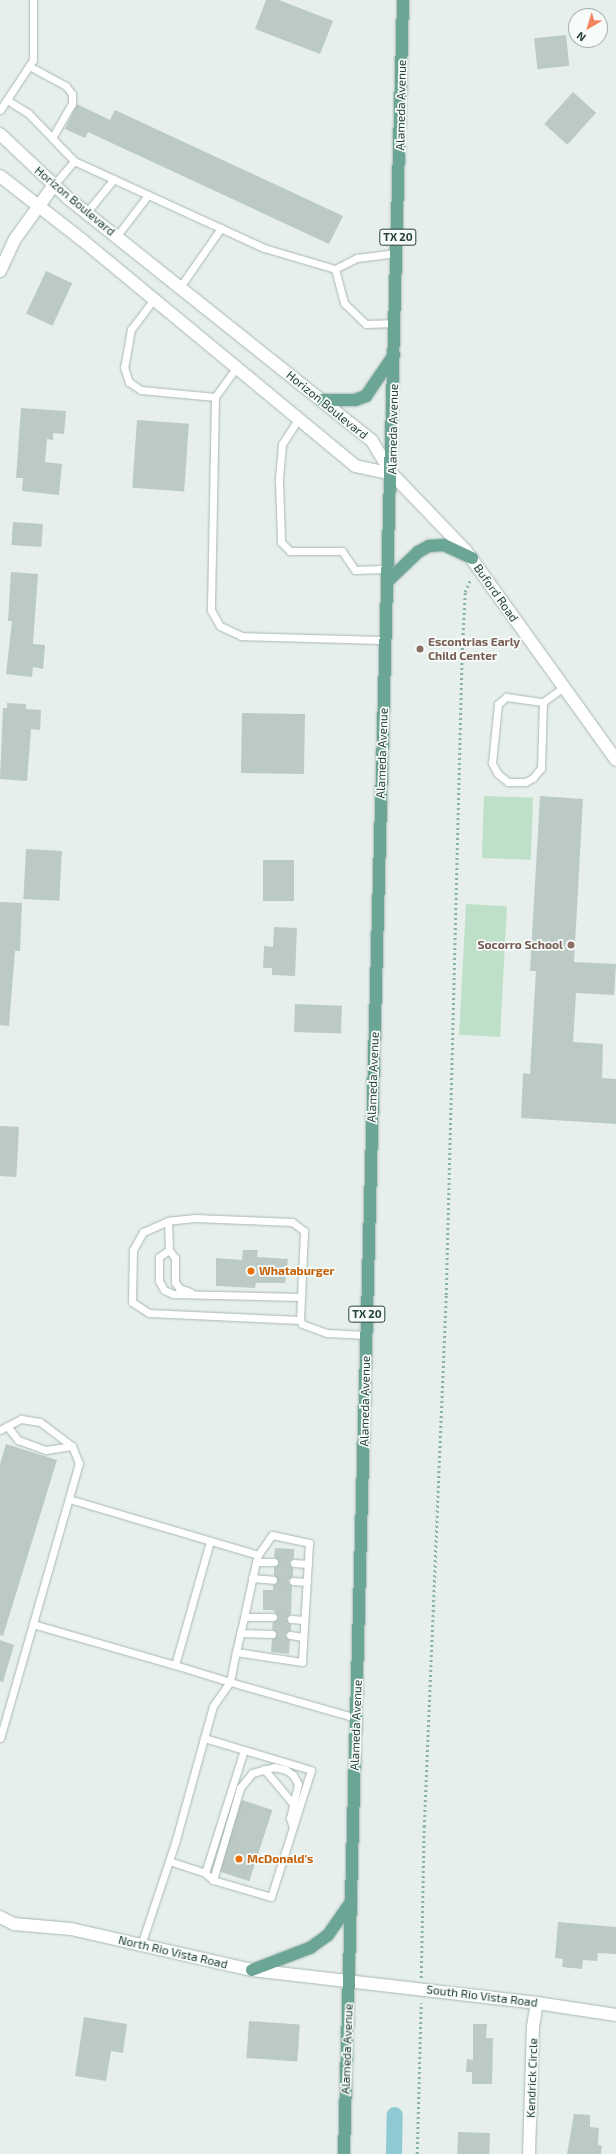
<!DOCTYPE html>
<style>
body{margin:0}
#map{position:relative;width:616px;height:2154px;overflow:hidden;background:#e6efeb;font-family:"Exo 2",sans-serif}
div>[style]{position:absolute}
[style*='--x']{left:calc(var(--x)*1px);top:calc(var(--y)*1px);width:calc(var(--w)*1px);rotate:calc(var(--a)*1deg)}
.green>*{inset:0;background:#bfe0c8;transform-origin:0 0}
.canal>*{height:16px;margin:-8px;padding:0 8px;transform-origin:8px;border-radius:8px;background:#8ec9d4}
.building>*{inset:0;background:#bbcac4;transform-origin:0 0}
.path>*{height:2.5px;margin-top:-1.25px;transform-origin:0;background:repeating-linear-gradient(90deg,#86b3a5 0 2px,transparent 0 5px)}
.roads{filter:drop-shadow(0 0 1px #a8b8b2) drop-shadow(0 0 1px #a8b8b2)}
.lane>*{height:7px;margin:-3.5px;padding:0 3.5px;transform-origin:3.5px;border-radius:3.5px;background:#fff}
.street>*{height:12px;margin:-6px;padding:0 6px;transform-origin:6px;border-radius:6px;background:#fff}
.secondary>*{height:12px;margin:-6px;padding:0 6px;transform-origin:6px;border-radius:6px;background:#fff}
.primary>*{height:12px;margin:-6px;padding:0 6px;transform-origin:6px;border-radius:6px;background:#6aa596}
.dots>*{width:11px;height:11px;translate:-50% -50%;box-sizing:border-box;border:2px solid #f7fbf9;border-radius:50%}
span{translate:-50% -50%;white-space:nowrap;text-align:center;line-height:1.15;-webkit-text-stroke:3.5px #f7fbf9;paint-order:stroke}
.shield-label span{padding:1px 3px;background:#f7fbf9;border:1px solid;border-radius:3px;-webkit-text-stroke-width:0}
.shield-label{font-size:11px;color:#24423a;font-weight:700}
.street-label{font-size:12px;color:#24423a}
.education-label{font-size:12px;color:#785e54;font-weight:700}
.left{translate:0 -50%;text-align:left}
.right{translate:-100% -50%;text-align:right}
.food-label{font-size:12px;color:#c56008;font-weight:700}
.north{position:absolute;left:568px;top:8px;width:40px;height:40px;box-sizing:border-box;background:#f7fbf9;border:1px solid #a3b1ad;border-radius:50%;rotate:218deg;font-size:11px;font-weight:700;line-height:16px;text-align:center;color:#24423a}
.north::after{content:'';display:block;margin:auto;width:14px;height:18px;background:#f4845f;clip-path:polygon(50% 0,100% 100%,50% 72%,0 100%)}
</style>
<div id="map">
<div class="green">
<div style="left:484px;top:796px;width:49px;height:62px;rotate:2deg"></div>
<div style="left:466px;top:904px;width:41px;height:131px;rotate:3deg"></div>
</div>
<div class="canal">
<div style="--x:394;--y:2154;--w:39;--a:-89"></div>
</div>
<div class="building">
<div style="clip-path:polygon(266px 0,279px 0,333px 21px,320px 54px,255px 29px)"></div>
<div style="left:566px;top:35px;width:31px;height:32px;rotate:84deg"></div>
<div style="left:573px;top:92px;width:31px;height:43px;rotate:42deg"></div>
<div style="clip-path:polygon(77px 104px,110px 120px,115px 110px,343px 216px,329px 244px,88px 132px,85px 138px,65px 129px)"></div>
<div style="left:46px;top:271px;width:29px;height:47px;rotate:25deg"></div>
<div style="clip-path:polygon(21px 408px,66px 411px,64px 434px,53px 433px,53px 440px,47px 439px,45px 462px,62px 464px,59px 495px,22px 491px,23px 478px,16px 478px)"></div>
<div style="left:137px;top:420px;width:52px;height:68px;rotate:4deg"></div>
<div style="left:13px;top:522px;width:30px;height:23px;rotate:4deg"></div>
<div style="clip-path:polygon(11px 572px,38px 574px,33px 644px,45px 645px,43px 669px,33px 667px,32px 677px,6px 674px,12px 621px,8px 621px)"></div>
<div style="clip-path:polygon(7px 703px,26px 704px,26px 709px,41px 710px,40px 730px,31px 729px,27px 781px,0 779px,3px 708px,7px 708px)"></div>
<div style="left:242px;top:713px;width:63px;height:60px;rotate:1deg"></div>
<div style="clip-path:polygon(540px 796px,583px 799px,574px 962px,616px 964px,614px 995px,576px 993px,573px 1042px,603px 1044px,602px 1078px,616px 1079px,616px 1124px,521px 1118px,523px 1073px,530px 1074px,536px 971px,530px 971px)"></div>
<div style="left:26px;top:849px;width:36px;height:50px;rotate:3deg"></div>
<div style="left:294px;top:860px;width:41px;height:31px;rotate:90deg"></div>
<div style="clip-path:polygon(0 902px,22px 903px,20px 951px,15px 951px,9px 1026px,0 1025px)"></div>
<div style="clip-path:polygon(274px 927px,297px 928px,295px 976px,272px 975px,272px 968px,263px 968px,264px 946px,273px 947px)"></div>
<div style="left:295px;top:1004px;width:47px;height:28px;rotate:2deg"></div>
<div style="left:0;top:1126px;width:19px;height:50px;rotate:3deg"></div>
<div style="clip-path:polygon(243px 1250px,258px 1250px,257px 1257px,288px 1259px,285px 1283px,256px 1283px,255px 1288px,216px 1286px,216px 1258px,242px 1260px)"></div>
<div style="clip-path:polygon(6px 1444px,57px 1460px,3px 1636px,0 1635px,0 1464px)"></div>
<div style="clip-path:polygon(275px 1548px,294px 1549px,294px 1558px,289px 1563px,293px 1568px,293px 1576px,288px 1581px,292px 1586px,291px 1614px,286px 1619px,291px 1624px,291px 1630px,285px 1635px,290px 1640px,289px 1654px,271px 1652px,272px 1639px,277px 1635px,272px 1629px,273px 1622px,278px 1617px,273px 1610px,263px 1610px,263px 1590px,273px 1590px,273px 1585px,278px 1581px,274px 1575px,274px 1567px,279px 1562px,274px 1557px)"></div>
<div style="clip-path:polygon(0 1640px,14px 1645px,3px 1682px,0 1681px)"></div>
<div style="left:242px;top:1800px;width:32px;height:75px;rotate:18deg"></div>
<div style="clip-path:polygon(558px 1922px,616px 1927px,616px 1954px,598px 1953px,597px 1961px,583px 1960px,582px 1969px,562px 1967px,563px 1959px,555px 1958px)"></div>
<div style="clip-path:polygon(84px 2017px,127px 2024px,123px 2053px,111px 2051px,106px 2081px,75px 2076px)"></div>
<div style="left:249px;top:2021px;width:51px;height:37px;rotate:4deg"></div>
<div style="clip-path:polygon(473px 2024px,487px 2024px,486px 2038px,493px 2038px,492px 2084px,472px 2084px,472px 2072px,466px 2072px,467px 2059px,473px 2060px)"></div>
<div style="clip-path:polygon(574px 2114px,590px 2115px,590px 2127px,599px 2128px,598px 2145px,602px 2146px,601px 2154px,567px 2154px)"></div>
<div style="left:458px;top:2132px;width:32px;height:22px;rotate:2deg"></div>
</div>
<div class="path">
<div style="--x:421;--y:1978;--w:151;--a:-88.9"></div>
<div style="--x:424;--y:1827;--w:532;--a:-87.63"></div>
<div style="--x:446;--y:1295;--w:645;--a:-88.58"></div>
<div style="--x:462;--y:650;--w:58;--a:-87"></div>
<div style="--x:465;--y:592;--w:13;--a:-67"></div>
<div style="--x:417;--y:2154;--w:151;--a:-88.5"></div>
</div>
<div class="roads">
<div class="lane">
<div style="--x:7;--y:100;--w:25;--a:32"></div>
<div style="--x:28;--y:113;--w:35;--a:46"></div>
<div style="--x:52;--y:138;--w:39;--a:-60"></div>
<div style="--x:72;--y:104;--w:10;--a:-90"></div>
<div style="--x:72;--y:94;--w:10;--a:-127"></div>
<div style="--x:66;--y:86;--w:42;--a:-151.6"></div>
<div style="--x:0;--y:110;--w:60;--a:-56.6"></div>
<div style="--x:33;--y:60;--w:60;--a:-90"></div>
<div style="--x:52;--y:138;--w:32;--a:46"></div>
<div style="--x:74;--y:161;--w:31;--a:130"></div>
<div style="--x:74;--y:161;--w:209;--a:24.6"></div>
<div style="--x:264;--y:248;--w:74;--a:16.5"></div>
<div style="--x:335;--y:269;--w:25;--a:-27"></div>
<div style="--x:357;--y:258;--w:40;--a:-7.1"></div>
<div style="--x:86;--y:213;--w:44;--a:-50.5"></div>
<div style="--x:116;--y:237;--w:53;--a:-52.7"></div>
<div style="--x:335;--y:269;--w:35;--a:75"></div>
<div style="--x:344;--y:303;--w:30;--a:44"></div>
<div style="--x:366;--y:324;--w:30;--a:-2"></div>
<div style="--x:180;--y:287;--w:72;--a:-55.2"></div>
<div style="--x:154;--y:299;--w:38;--a:127"></div>
<div style="--x:131;--y:329;--w:39;--a:100"></div>
<div style="--x:124;--y:367;--w:16;--a:72"></div>
<div style="--x:129;--y:382;--w:14;--a:34"></div>
<div style="--x:141;--y:390;--w:74;--a:5.4"></div>
<div style="--x:215;--y:397;--w:37;--a:-54"></div>
<div style="--x:215;--y:397;--w:213;--a:91.1"></div>
<div style="--x:211;--y:610;--w:18;--a:61"></div>
<div style="--x:220;--y:626;--w:23;--a:25"></div>
<div style="--x:241;--y:636;--w:145;--a:1.6"></div>
<div style="--x:299;--y:418;--w:31;--a:123"></div>
<div style="--x:282;--y:444;--w:37;--a:95"></div>
<div style="--x:279;--y:481;--w:61;--a:88.1"></div>
<div style="--x:281;--y:542;--w:13;--a:45"></div>
<div style="--x:290;--y:551;--w:52;--a:0"></div>
<div style="--x:342;--y:551;--w:23;--a:56"></div>
<div style="--x:355;--y:570;--w:33;--a:-2"></div>
<div style="--x:543;--y:702;--w:66;--a:91.7"></div>
<div style="--x:541;--y:768;--w:13;--a:129"></div>
<div style="--x:533;--y:778;--w:9;--a:153"></div>
<div style="--x:525;--y:782;--w:17;--a:180"></div>
<div style="--x:508;--y:782;--w:13;--a:-141"></div>
<div style="--x:498;--y:774;--w:13;--a:-119"></div>
<div style="--x:492;--y:763;--w:59;--a:-84.2"></div>
<div style="--x:498;--y:704;--w:11;--a:-41"></div>
<div style="--x:506;--y:697;--w:37;--a:8"></div>
<div style="--x:543;--y:702;--w:26;--a:-36"></div>
<div style="--x:168;--y:1221;--w:29;--a:88"></div>
<div style="--x:169;--y:1250;--w:12;--a:145"></div>
<div style="--x:159;--y:1257;--w:24;--a:90"></div>
<div style="--x:159;--y:1281;--w:10;--a:61"></div>
<div style="--x:164;--y:1290;--w:10;--a:24"></div>
<div style="--x:173;--y:1294;--w:128;--a:1.3"></div>
<div style="--x:169;--y:1250;--w:10;--a:53"></div>
<div style="--x:175;--y:1258;--w:24;--a:90"></div>
<div style="--x:175;--y:1282;--w:7;--a:56"></div>
<div style="--x:179;--y:1288;--w:12;--a:20"></div>
<div style="--x:300;--y:1320;--w:89;--a:-87.4"></div>
<div style="--x:304;--y:1231;--w:15;--a:-143"></div>
<div style="--x:292;--y:1222;--w:97;--a:-177.6"></div>
<div style="--x:195;--y:1218;--w:27;--a:174"></div>
<div style="--x:168;--y:1221;--w:27;--a:156"></div>
<div style="--x:143;--y:1232;--w:21;--a:119"></div>
<div style="--x:133;--y:1250;--w:52;--a:91.1"></div>
<div style="--x:132;--y:1302;--w:20;--a:33"></div>
<div style="--x:149;--y:1313;--w:151;--a:2.7"></div>
<div style="--x:300;--y:1320;--w:4;--a:63"></div>
<div style="--x:302;--y:1324;--w:27;--a:20"></div>
<div style="--x:327;--y:1333;--w:39;--a:3"></div>
<div style="--x:7;--y:1426;--w:18;--a:52"></div>
<div style="--x:18;--y:1440;--w:30;--a:20"></div>
<div style="--x:46;--y:1450;--w:26;--a:-9"></div>
<div style="--x:0;--y:1430;--w:24;--a:-28"></div>
<div style="--x:21;--y:1419;--w:19;--a:9"></div>
<div style="--x:40;--y:1422;--w:40;--a:37"></div>
<div style="--x:72;--y:1446;--w:18;--a:68"></div>
<div style="--x:79;--y:1463;--w:286;--a:106"></div>
<div style="--x:69;--y:1499;--w:197;--a:16.5"></div>
<div style="--x:256;--y:1562;--w:18;--a:0"></div>
<div style="--x:294;--y:1563;--w:14;--a:4"></div>
<div style="--x:252;--y:1578;--w:21;--a:5"></div>
<div style="--x:293;--y:1581;--w:14;--a:4"></div>
<div style="--x:244;--y:1617;--w:29;--a:0"></div>
<div style="--x:291;--y:1619;--w:13;--a:4"></div>
<div style="--x:33;--y:1624;--w:148;--a:16.1"></div>
<div style="--x:175;--y:1665;--w:129;--a:-74.2"></div>
<div style="--x:240;--y:1633;--w:32;--a:2"></div>
<div style="--x:290;--y:1635;--w:13;--a:9"></div>
<div style="--x:175;--y:1665;--w:58;--a:17.2"></div>
<div style="--x:230;--y:1682;--w:31;--a:-79"></div>
<div style="--x:236;--y:1652;--w:36;--a:-77"></div>
<div style="--x:244;--y:1617;--w:56;--a:-77.7"></div>
<div style="--x:256;--y:1562;--w:7;--a:-74"></div>
<div style="--x:258;--y:1555;--w:24;--a:-55"></div>
<div style="--x:272;--y:1535;--w:38;--a:12"></div>
<div style="--x:309;--y:1543;--w:119;--a:93.4"></div>
<div style="--x:302;--y:1662;--w:67;--a:-171.4"></div>
<div style="--x:264;--y:1769;--w:47;--a:50.2"></div>
<div style="--x:169;--y:1861;--w:38;--a:18"></div>
<div style="--x:205;--y:1873;--w:11;--a:41"></div>
<div style="--x:213;--y:1880;--w:60;--a:16.3"></div>
<div style="--x:271;--y:1897;--w:133;--a:-72.5"></div>
<div style="--x:311;--y:1770;--w:112;--a:-163.3"></div>
<div style="--x:205;--y:1873;--w:129;--a:-72.4"></div>
<div style="--x:213;--y:1880;--w:96;--a:-73.6"></div>
<div style="--x:240;--y:1788;--w:19;--a:-51"></div>
<div style="--x:252;--y:1773;--w:23;--a:-15"></div>
<div style="--x:274;--y:1767;--w:12;--a:14"></div>
<div style="--x:286;--y:1770;--w:9;--a:36"></div>
<div style="--x:293;--y:1775;--w:10;--a:61"></div>
<div style="--x:298;--y:1784;--w:35;--a:103"></div>
<div style="--x:290;--y:1818;--w:10;--a:73"></div>
<div style="--x:141;--y:1945;--w:108;--a:-71.6"></div>
<div style="--x:175;--y:1843;--w:142;--a:-74.5"></div>
<div style="--x:213;--y:1706;--w:29;--a:-55"></div>
<div style="--x:230;--y:1682;--w:131;--a:15.9"></div>
</div>
<div class="street">
<div style="--x:0;--y:271;--w:35;--a:-65"></div>
<div style="--x:15;--y:239;--w:67;--a:-54.2"></div>
<div style="--x:529;--y:2154;--w:127;--a:-88.2"></div>
<div style="--x:533;--y:2027;--w:24;--a:-81"></div>
</div>
<div class="secondary">
<div style="--x:0;--y:134;--w:95;--a:43.3"></div>
<div style="--x:69;--y:199;--w:388;--a:38.6"></div>
<div style="--x:372;--y:441;--w:39;--a:59"></div>
<div style="--x:392;--y:474;--w:107;--a:46.1"></div>
<div style="--x:466;--y:551;--w:257;--a:54.3"></div>
<div style="--x:0;--y:176;--w:103;--a:37.9"></div>
<div style="--x:81;--y:239;--w:356;--a:39.6"></div>
<div style="--x:355;--y:466;--w:38;--a:12"></div>
<div style="--x:0;--y:1917;--w:16;--a:27"></div>
<div style="--x:14;--y:1924;--w:57;--a:5"></div>
<div style="--x:71;--y:1929;--w:186;--a:12.8"></div>
<div style="--x:252;--y:1970;--w:287;--a:6.6"></div>
<div style="--x:537;--y:2003;--w:80;--a:8.6"></div>
</div>
<div class="primary">
<div style="--x:321;--y:400;--w:34;--a:0"></div>
<div style="--x:355;--y:400;--w:12;--a:-20"></div>
<div style="--x:366;--y:396;--w:50;--a:-55.7"></div>
<div style="--x:388;--y:581;--w:42;--a:-44"></div>
<div style="--x:418;--y:552;--w:13;--a:-29"></div>
<div style="--x:429;--y:546;--w:15;--a:-4"></div>
<div style="--x:444;--y:545;--w:31;--a:25"></div>
<div style="--x:252;--y:1970;--w:62;--a:-20.8"></div>
<div style="--x:310;--y:1948;--w:22;--a:-36"></div>
<div style="--x:328;--y:1935;--w:40;--a:-55.1"></div>
<div style="--x:344;--y:2154;--w:2155;--a:-88.43"></div>
</div>
</div>
<div class="dots">
<div style="left:420px;top:649px;background:#8d6e63"></div>
<div style="left:571px;top:945px;background:#8d6e63"></div>
<div style="left:251px;top:1271px;background:#e8710a"></div>
<div style="left:239px;top:1859px;background:#e8710a"></div>
</div>
<div class="shield-label">
<span style="left:398px;top:237px">TX 20</span>
<span style="left:367px;top:1314px">TX 20</span>
</div>
<div class="street-label">
<span style="left:401px;top:105px;rotate:-89deg">Alameda Avenue</span>
<span style="left:75px;top:201px;rotate:40deg">Horizon Boulevard</span>
<span style="left:327px;top:405px;rotate:39deg">Horizon Boulevard</span>
<span style="left:393px;top:429px;rotate:-89deg">Alameda Avenue</span>
<span style="left:496px;top:593px;rotate:55deg">Buford Road</span>
<span style="left:382px;top:753px;rotate:-88deg">Alameda Avenue</span>
<span style="left:373px;top:1077px;rotate:-88deg">Alameda Avenue</span>
<span style="left:365px;top:1401px;rotate:-89deg">Alameda Avenue</span>
<span style="left:356px;top:1725px;rotate:-88deg">Alameda Avenue</span>
<span style="left:173px;top:1952px;rotate:13deg">North Rio Vista Road</span>
<span style="left:482px;top:1996px;rotate:7deg">South Rio Vista Road</span>
<span style="left:347px;top:2049px;rotate:-88deg">Alameda Avenue</span>
<span style="left:532px;top:2078px;rotate:-88deg">Kendrick Circle</span>
</div>
<div class="education-label">
<span class="left" style="left:428px;top:649px">Escontrias Early<br>Child Center</span>
<span class="right" style="left:563px;top:945px">Socorro School</span>
</div>
<div class="food-label">
<span class="left" style="left:259px;top:1271px">Whataburger</span>
<span class="left" style="left:247px;top:1859px">McDonald's</span>
</div>
<div class="north">N</div>
</div>
